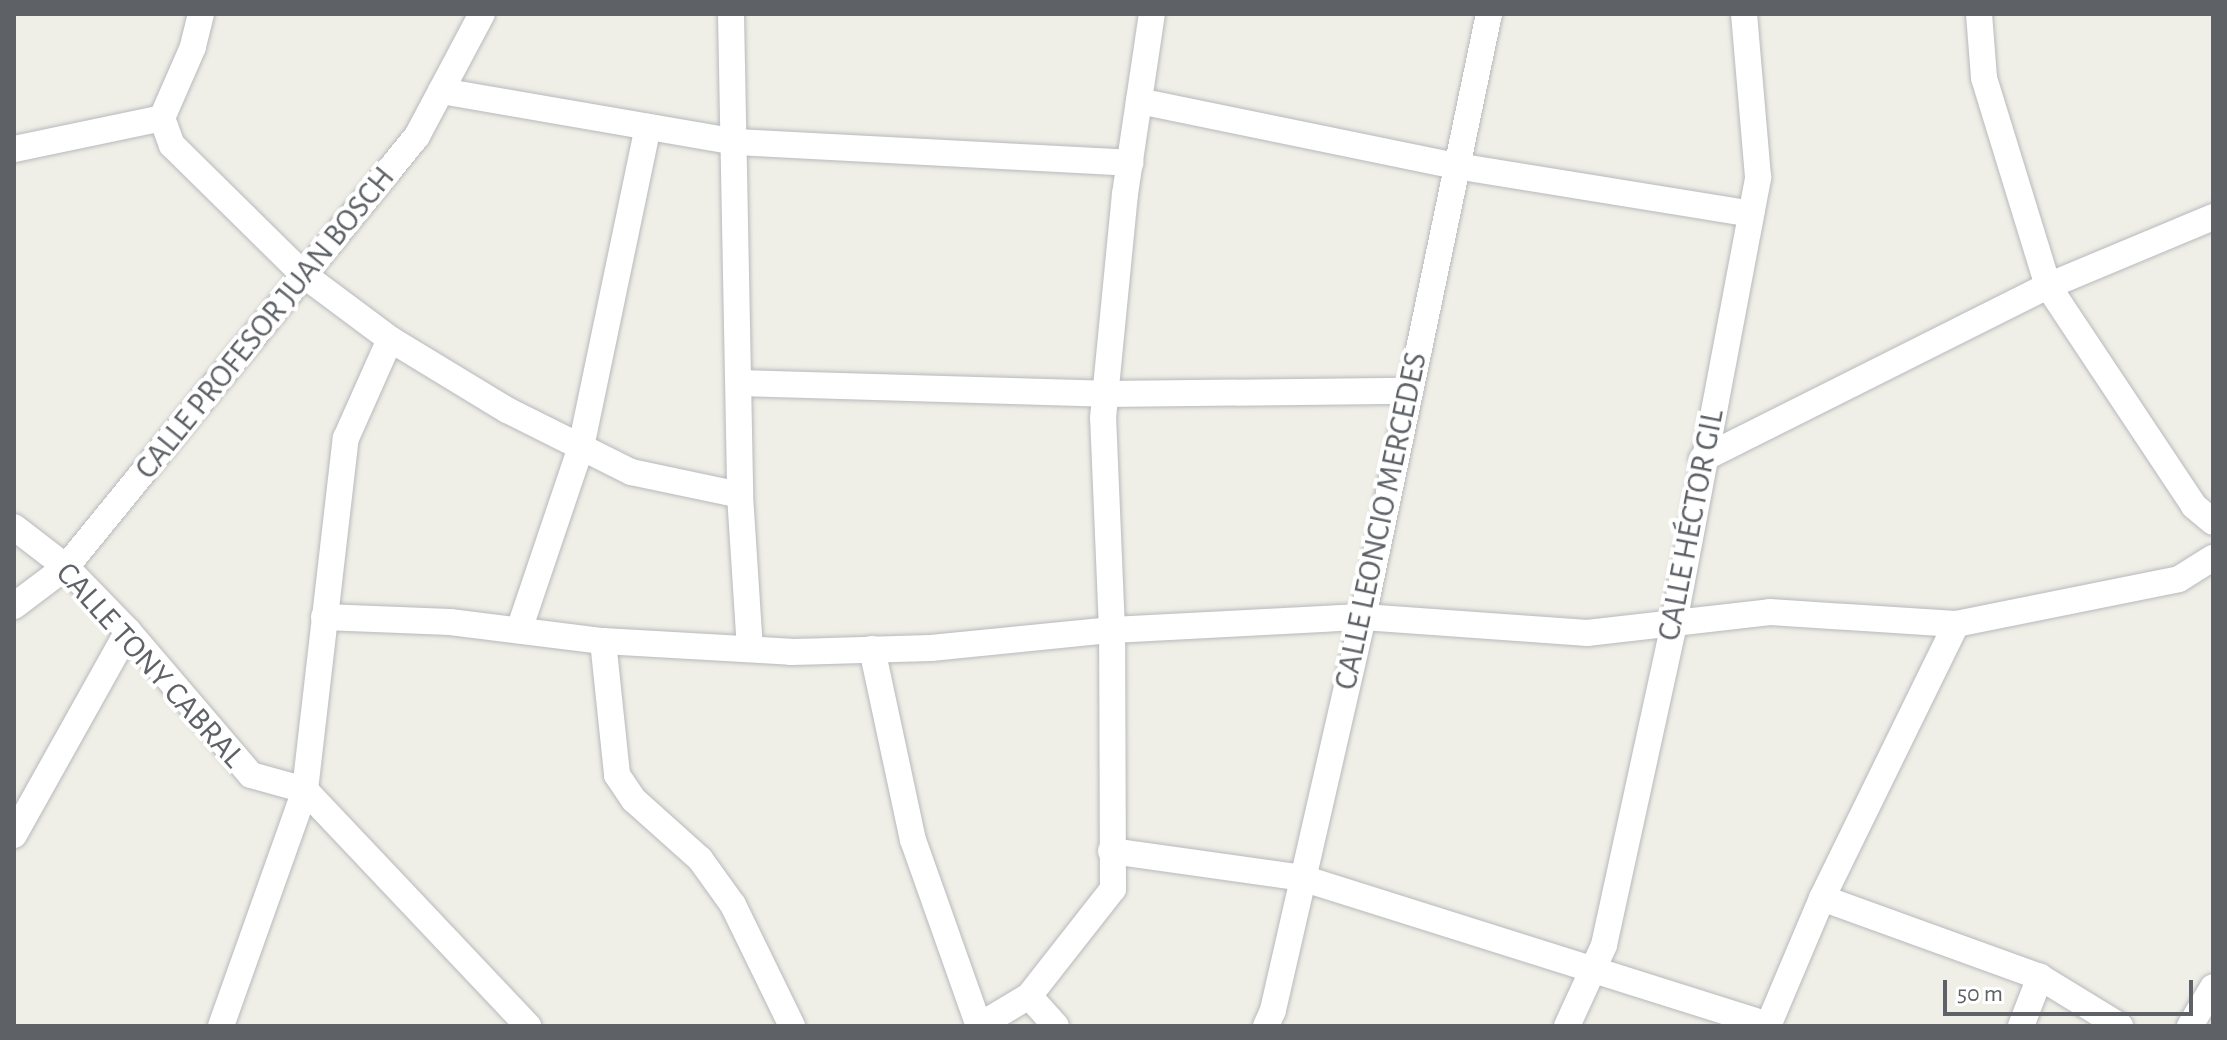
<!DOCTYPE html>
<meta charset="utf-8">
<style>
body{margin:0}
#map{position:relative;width:2227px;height:1040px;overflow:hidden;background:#f0efe7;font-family:"Alegreya Sans",sans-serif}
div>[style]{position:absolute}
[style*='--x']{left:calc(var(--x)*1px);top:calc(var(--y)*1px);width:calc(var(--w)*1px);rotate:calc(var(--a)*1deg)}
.roads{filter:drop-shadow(0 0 2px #b7b9bd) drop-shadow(0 0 2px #b7b9bd)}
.minor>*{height:26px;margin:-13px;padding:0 13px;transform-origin:13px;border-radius:13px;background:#fff}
span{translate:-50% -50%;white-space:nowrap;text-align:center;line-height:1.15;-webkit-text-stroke:8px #fff;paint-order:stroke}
.street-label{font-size:32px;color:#5e6267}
.frame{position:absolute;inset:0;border:16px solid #5e6267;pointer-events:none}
.scale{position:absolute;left:1943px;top:980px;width:250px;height:36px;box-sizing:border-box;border:4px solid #5e6267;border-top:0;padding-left:10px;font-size:24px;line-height:28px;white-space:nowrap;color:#5e6267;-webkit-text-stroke:6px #fff;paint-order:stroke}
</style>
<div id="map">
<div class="roads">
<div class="minor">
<div style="--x:201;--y:14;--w:34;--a:104"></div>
<div style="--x:193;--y:47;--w:77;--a:113.6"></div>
<div style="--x:162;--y:118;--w:29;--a:70"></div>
<div style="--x:172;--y:145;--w:185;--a:44.6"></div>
<div style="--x:304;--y:275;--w:107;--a:36.7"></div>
<div style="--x:390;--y:339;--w:137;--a:31.3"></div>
<div style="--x:507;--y:410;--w:139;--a:26.6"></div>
<div style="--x:631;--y:472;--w:111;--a:11.9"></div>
<div style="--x:731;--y:14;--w:481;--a:88.9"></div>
<div style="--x:740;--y:495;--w:154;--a:86.3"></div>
<div style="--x:1979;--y:14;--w:64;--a:85.5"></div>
<div style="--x:1984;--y:78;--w:218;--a:72.9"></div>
<div style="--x:2048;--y:286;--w:264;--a:56.4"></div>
<div style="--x:2194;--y:506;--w:25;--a:40"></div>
<div style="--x:441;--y:91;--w:298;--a:9.8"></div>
<div style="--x:735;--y:142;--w:396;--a:3"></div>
<div style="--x:1139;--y:101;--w:324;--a:11.6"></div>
<div style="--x:1456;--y:166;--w:299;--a:9.2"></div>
<div style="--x:14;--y:149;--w:151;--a:-11.8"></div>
<div style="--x:739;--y:383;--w:366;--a:1.7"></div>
<div style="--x:1105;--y:394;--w:303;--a:-0.6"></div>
<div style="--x:1702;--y:459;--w:387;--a:-26.6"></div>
<div style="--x:2048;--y:286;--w:179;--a:-22.7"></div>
<div style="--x:14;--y:527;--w:66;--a:37.6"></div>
<div style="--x:66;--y:567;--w:89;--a:45.9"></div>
<div style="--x:128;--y:631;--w:189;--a:49.5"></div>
<div style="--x:251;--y:775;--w:56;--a:15.5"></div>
<div style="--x:305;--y:790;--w:325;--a:46.6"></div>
<div style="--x:14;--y:606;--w:65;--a:-36.9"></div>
<div style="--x:66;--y:567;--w:556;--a:-50.84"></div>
<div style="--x:417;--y:136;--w:138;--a:-62"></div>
<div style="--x:324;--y:617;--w:126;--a:2.3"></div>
<div style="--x:450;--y:622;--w:154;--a:7.1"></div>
<div style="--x:603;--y:641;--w:188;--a:3.3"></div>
<div style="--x:791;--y:652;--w:140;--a:-1.6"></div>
<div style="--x:931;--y:648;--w:182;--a:-5.7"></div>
<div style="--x:1112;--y:630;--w:251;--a:-3"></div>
<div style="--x:1363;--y:617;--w:225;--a:4.1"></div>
<div style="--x:1587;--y:633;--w:184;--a:-6.5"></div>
<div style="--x:1770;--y:612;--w:186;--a:3.7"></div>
<div style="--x:1956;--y:624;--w:227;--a:-11.4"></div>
<div style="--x:2179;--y:579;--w:40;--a:-32"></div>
<div style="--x:519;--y:630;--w:193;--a:-71.3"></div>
<div style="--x:581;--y:447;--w:327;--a:-78.2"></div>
<div style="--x:603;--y:641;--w:135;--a:84"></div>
<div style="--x:617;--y:775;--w:30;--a:56"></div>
<div style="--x:634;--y:800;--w:89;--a:41.8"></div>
<div style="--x:700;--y:859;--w:57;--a:54.3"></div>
<div style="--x:733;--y:905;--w:135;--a:64"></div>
<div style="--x:872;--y:649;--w:195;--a:77.9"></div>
<div style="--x:913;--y:840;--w:197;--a:70.5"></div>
<div style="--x:14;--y:835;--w:234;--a:-60.8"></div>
<div style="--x:1111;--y:851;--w:193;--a:8"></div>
<div style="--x:1302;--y:878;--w:490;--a:17.5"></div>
<div style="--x:1822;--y:898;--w:232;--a:19.9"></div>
<div style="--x:2040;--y:977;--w:94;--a:31.5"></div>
<div style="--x:1029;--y:996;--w:40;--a:48"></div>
<div style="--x:221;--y:1026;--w:251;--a:-70.4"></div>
<div style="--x:305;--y:790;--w:354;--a:-83.4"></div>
<div style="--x:346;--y:438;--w:108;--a:-66"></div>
<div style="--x:979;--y:1026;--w:58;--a:-31"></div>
<div style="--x:1029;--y:996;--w:136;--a:-51.9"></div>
<div style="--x:1113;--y:889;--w:259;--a:-90.2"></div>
<div style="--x:1112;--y:630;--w:212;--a:-92.4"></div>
<div style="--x:1103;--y:418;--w:225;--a:-84.4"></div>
<div style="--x:1125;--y:194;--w:182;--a:-81.5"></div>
<div style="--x:1266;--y:1026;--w:17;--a:-66"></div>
<div style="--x:1273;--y:1010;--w:403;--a:-77.1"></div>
<div style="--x:1363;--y:617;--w:616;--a:-78.2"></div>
<div style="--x:1567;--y:1026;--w:89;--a:-65.4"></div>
<div style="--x:1604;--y:945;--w:330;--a:-77.7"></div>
<div style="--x:1674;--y:623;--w:454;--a:-79.3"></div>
<div style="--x:1758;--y:177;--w:164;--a:-94.9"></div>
<div style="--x:1768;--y:1026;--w:139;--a:-67.1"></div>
<div style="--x:1822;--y:898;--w:305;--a:-63.9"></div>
<div style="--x:2021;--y:1026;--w:53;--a:-68.8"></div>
<div style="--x:2190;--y:1026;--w:45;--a:-59.5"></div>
</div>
</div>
<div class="street-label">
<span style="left:265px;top:323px;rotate:-51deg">CALLE PROFESOR JUAN BOSCH</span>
<span style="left:1381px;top:521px;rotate:-78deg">CALLE LEONCIO MERCEDES</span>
<span style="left:1691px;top:525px;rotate:-79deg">CALLE HÉCTOR GIL</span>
<span style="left:150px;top:665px;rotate:48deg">CALLE TONY CABRAL</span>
</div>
<div class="frame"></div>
<div class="scale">50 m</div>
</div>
